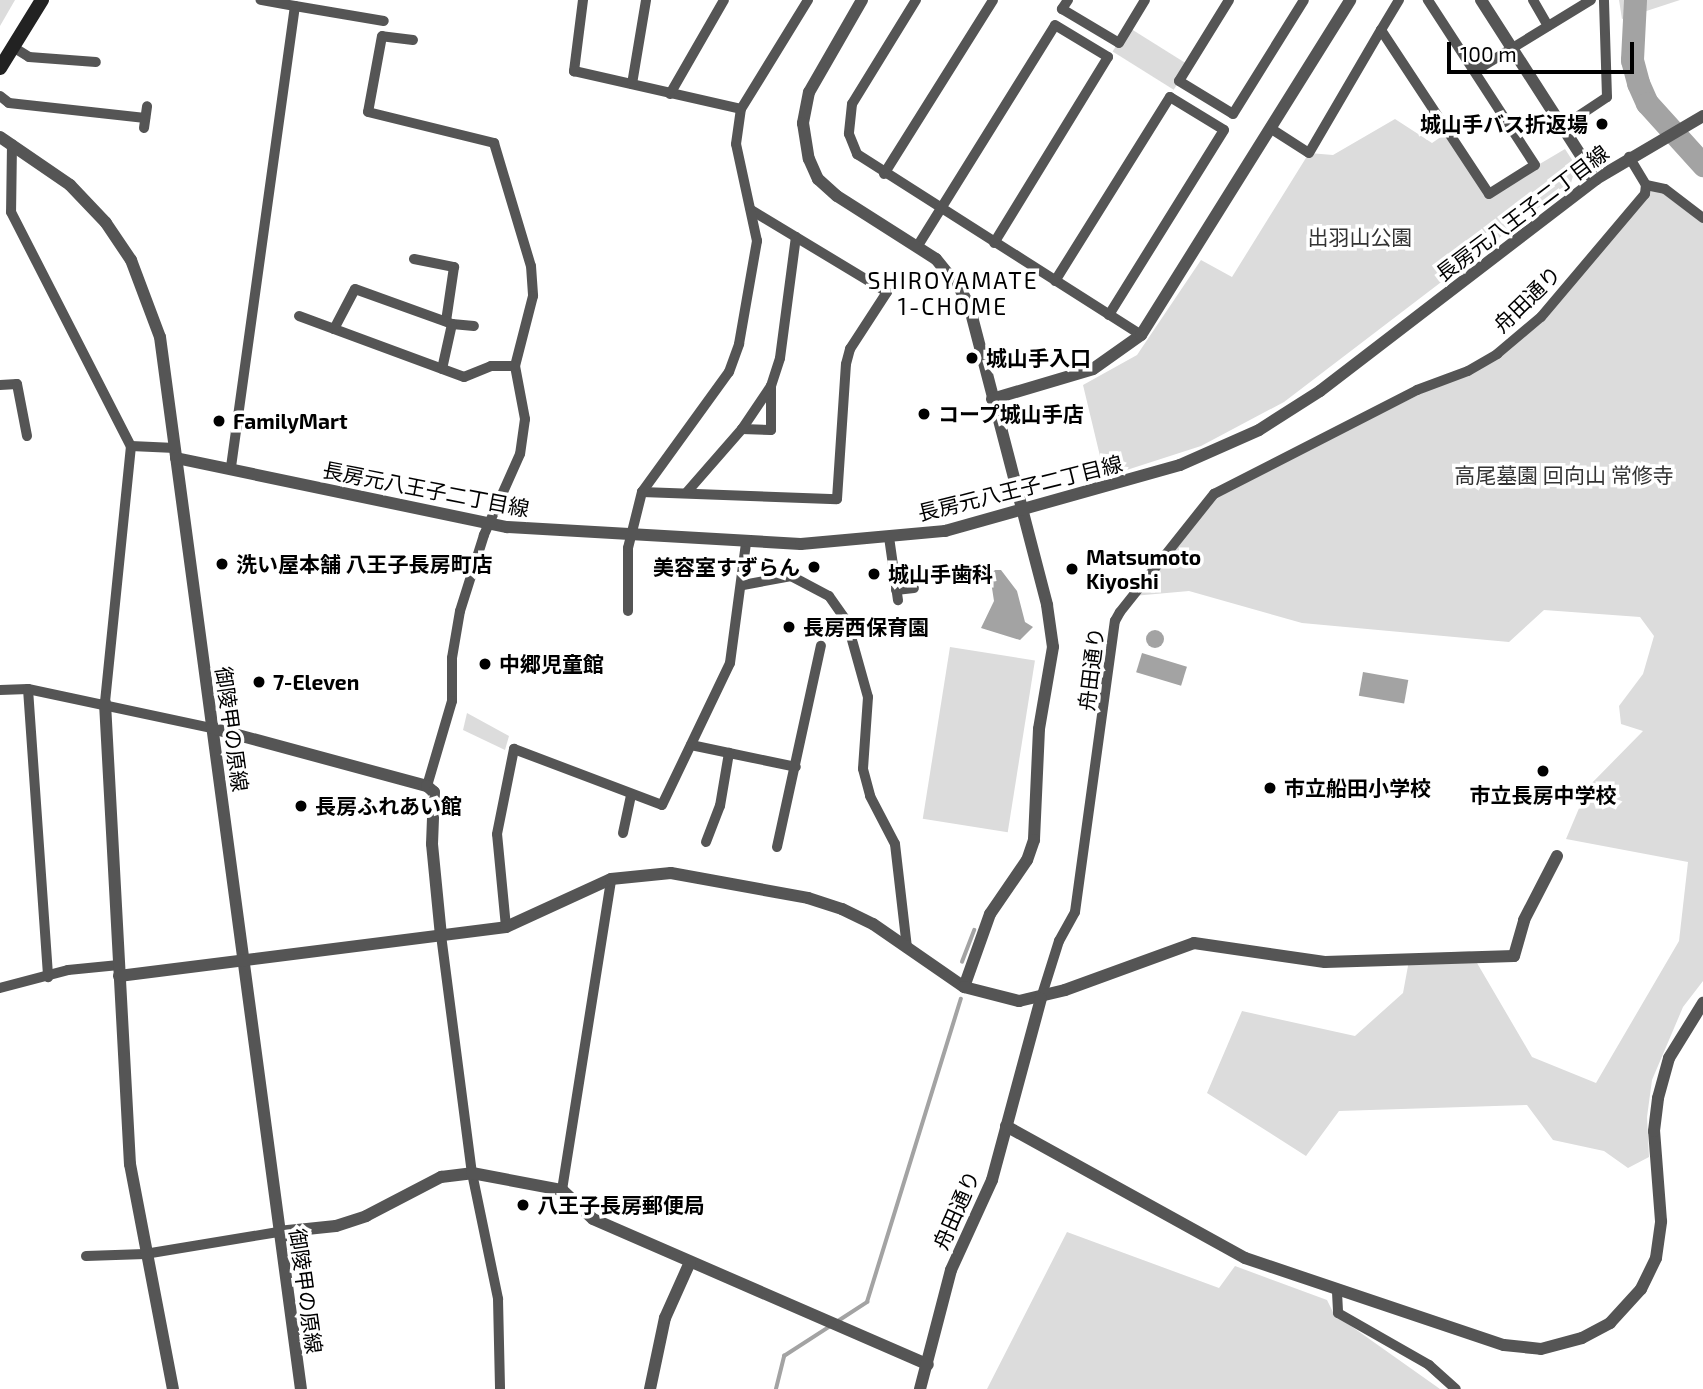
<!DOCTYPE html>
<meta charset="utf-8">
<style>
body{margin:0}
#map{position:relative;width:1703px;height:1389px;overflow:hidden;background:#fff;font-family:"Exo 2","Noto Sans JP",sans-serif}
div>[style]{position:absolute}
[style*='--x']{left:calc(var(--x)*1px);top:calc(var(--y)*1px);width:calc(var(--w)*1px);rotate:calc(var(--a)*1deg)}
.green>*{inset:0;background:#dcdcdc;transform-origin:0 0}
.water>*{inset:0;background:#a3a3a3;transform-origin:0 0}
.round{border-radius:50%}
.stream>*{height:3.5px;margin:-1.75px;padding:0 1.75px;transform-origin:1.75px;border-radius:1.75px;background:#a3a3a3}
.river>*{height:23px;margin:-11.5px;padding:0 11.5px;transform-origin:11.5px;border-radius:11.5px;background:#a3a3a3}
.minor>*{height:10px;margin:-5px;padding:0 5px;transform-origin:5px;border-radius:5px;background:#555}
.tertiary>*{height:12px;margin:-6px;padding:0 6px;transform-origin:6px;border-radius:6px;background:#555}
.secondary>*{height:14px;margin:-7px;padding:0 7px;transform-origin:7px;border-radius:7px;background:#222}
.dots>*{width:19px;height:19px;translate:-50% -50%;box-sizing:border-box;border:4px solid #fff;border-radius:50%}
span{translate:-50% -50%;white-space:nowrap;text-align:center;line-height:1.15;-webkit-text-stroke:7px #fff;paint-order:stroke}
.poi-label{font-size:21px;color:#000;font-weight:700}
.right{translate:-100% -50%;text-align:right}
.left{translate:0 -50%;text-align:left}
.street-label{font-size:21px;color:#000}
.park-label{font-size:21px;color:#333}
.neighbourhood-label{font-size:23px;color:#000;letter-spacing:2px}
.scale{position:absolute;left:1447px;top:42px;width:187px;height:32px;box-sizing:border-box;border:4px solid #000;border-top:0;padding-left:9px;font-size:21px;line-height:24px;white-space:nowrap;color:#000;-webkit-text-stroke:5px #fff;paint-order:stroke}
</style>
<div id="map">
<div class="green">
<div style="clip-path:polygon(0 0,15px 0,0 26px)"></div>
<div style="clip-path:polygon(1619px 0,1680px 0,1622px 19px)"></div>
<div style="left:1128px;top:27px;width:72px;height:29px;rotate:32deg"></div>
<div style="clip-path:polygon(1395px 119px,1432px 143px,1448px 132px,1489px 194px,1565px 149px,1576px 166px,1571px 183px,1284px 402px,1201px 446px,1105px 477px,1083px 385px,1137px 355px,1201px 260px,1232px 277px,1309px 153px,1333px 155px)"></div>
<div style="clip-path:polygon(1654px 187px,1703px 223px,1703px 981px,1683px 1007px,1652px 1080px,1647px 1117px,1649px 1157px,1628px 1168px,1604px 1151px,1553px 1140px,1527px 1105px,1339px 1111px,1306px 1156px,1207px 1093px,1242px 1011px,1355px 1036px,1403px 993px,1410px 955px,1470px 951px,1532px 1057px,1596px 1083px,1679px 941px,1688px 862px,1566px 839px,1588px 787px,1643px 731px,1621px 724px,1619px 706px,1643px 674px,1654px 636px,1640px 617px,1544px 610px,1509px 642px,1302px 623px,1189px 591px,1133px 596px,1214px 494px,1468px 371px,1541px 317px)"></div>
<div style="left:950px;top:647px;width:86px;height:174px;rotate:9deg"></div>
<div style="clip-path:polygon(467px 713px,509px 736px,505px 750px,463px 730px)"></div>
<div style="clip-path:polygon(1067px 1232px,1219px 1288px,1235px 1266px,1327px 1300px,1334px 1314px,1440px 1389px,987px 1389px)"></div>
</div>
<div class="water">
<div style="clip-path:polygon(995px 570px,1001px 570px,1017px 591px,1025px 622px,1033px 627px,1020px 640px,981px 628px,994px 601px,990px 575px)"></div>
<div class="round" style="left:1146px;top:630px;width:18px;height:18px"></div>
<div style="left:1142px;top:653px;width:47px;height:20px;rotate:17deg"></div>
<div style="left:1363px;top:672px;width:46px;height:24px;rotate:10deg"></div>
</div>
<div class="stream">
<div style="--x:962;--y:962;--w:34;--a:-69"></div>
<div style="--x:838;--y:1321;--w:35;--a:-33"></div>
<div style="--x:867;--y:1302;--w:317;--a:-72.8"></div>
<div style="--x:776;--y:1389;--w:34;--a:-76"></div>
<div style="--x:784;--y:1356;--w:54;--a:-32.8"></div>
</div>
<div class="river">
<div style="--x:1635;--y:0;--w:60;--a:92.9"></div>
<div style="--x:1632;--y:60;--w:24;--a:75"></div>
<div style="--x:1638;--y:83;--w:22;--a:66"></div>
<div style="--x:1647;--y:103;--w:84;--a:47.9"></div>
</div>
<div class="minor">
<div style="--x:583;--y:0;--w:72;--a:97.2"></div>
<div style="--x:574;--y:71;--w:171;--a:12.8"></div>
<div style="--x:916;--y:0;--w:122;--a:121.6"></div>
<div style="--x:852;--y:104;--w:30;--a:96"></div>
<div style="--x:849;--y:134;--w:22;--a:68"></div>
<div style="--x:857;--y:154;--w:337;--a:32.5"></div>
<div style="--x:1068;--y:0;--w:11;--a:124"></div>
<div style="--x:1062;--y:9;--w:66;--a:30.8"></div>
<div style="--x:1119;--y:43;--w:50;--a:-58.8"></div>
<div style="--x:1229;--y:0;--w:95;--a:121.7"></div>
<div style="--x:1179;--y:81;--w:63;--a:31.4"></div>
<div style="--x:1233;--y:114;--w:134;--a:-58.1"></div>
<div style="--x:1399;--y:0;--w:35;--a:121"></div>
<div style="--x:1381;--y:30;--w:196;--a:56.6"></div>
<div style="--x:1489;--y:194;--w:54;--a:-32.2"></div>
<div style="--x:1535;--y:165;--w:197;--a:-123"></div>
<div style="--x:1533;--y:0;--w:30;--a:60"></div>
<div style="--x:295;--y:6;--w:90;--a:9.6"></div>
<div style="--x:413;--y:40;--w:31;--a:-173"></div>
<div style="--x:382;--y:36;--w:77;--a:100.4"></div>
<div style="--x:368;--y:112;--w:130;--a:13.8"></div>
<div style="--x:494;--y:143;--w:128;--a:73.3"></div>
<div style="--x:531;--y:266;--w:30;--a:86"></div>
<div style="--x:533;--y:296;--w:72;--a:104.4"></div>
<div style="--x:515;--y:366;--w:54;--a:79.3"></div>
<div style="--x:525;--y:419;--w:35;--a:98"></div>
<div style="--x:520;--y:454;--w:89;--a:114"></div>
<div style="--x:484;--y:535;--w:80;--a:107.5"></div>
<div style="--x:460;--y:611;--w:48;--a:99.7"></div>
<div style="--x:452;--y:658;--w:43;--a:90"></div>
<div style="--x:452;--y:701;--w:89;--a:106.4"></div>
<div style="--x:13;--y:47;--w:19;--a:32"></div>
<div style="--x:29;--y:57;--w:67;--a:4.3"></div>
<div style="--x:1475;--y:71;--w:136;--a:-31.5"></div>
<div style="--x:632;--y:84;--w:85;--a:-80.5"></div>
<div style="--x:670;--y:94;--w:108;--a:-60.1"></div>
<div style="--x:0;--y:96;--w:11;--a:38"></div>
<div style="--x:9;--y:103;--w:137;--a:6.3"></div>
<div style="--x:1562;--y:127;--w:54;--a:-33.7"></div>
<div style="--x:1607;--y:97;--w:97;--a:-91.8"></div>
<div style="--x:144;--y:128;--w:22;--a:-82"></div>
<div style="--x:1270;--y:128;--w:46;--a:32.7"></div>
<div style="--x:1309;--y:153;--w:143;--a:-59.7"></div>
<div style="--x:12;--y:144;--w:68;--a:90.8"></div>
<div style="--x:11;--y:212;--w:263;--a:62.9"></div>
<div style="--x:131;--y:446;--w:258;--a:95.8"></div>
<div style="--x:884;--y:174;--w:205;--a:-57.9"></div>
<div style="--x:1646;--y:185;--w:19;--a:12"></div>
<div style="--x:1665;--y:189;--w:48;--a:37.3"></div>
<div style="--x:917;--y:247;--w:261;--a:-58.1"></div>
<div style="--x:1055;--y:25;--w:62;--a:31.1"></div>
<div style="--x:1108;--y:57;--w:218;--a:121.5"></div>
<div style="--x:414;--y:259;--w:41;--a:11.3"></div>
<div style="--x:454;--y:267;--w:55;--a:98.4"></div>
<div style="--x:1055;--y:281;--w:217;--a:-58"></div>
<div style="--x:1170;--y:97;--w:63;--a:31.4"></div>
<div style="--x:1224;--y:130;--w:218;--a:121.9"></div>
<div style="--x:299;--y:316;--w:176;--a:20.3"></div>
<div style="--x:464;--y:377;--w:29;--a:-22"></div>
<div style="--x:491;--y:366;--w:24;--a:0"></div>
<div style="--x:452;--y:324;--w:22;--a:5"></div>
<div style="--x:334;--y:329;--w:45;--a:-62.3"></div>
<div style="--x:355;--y:289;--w:103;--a:19.8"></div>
<div style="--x:452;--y:324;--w:46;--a:102.5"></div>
<div style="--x:0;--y:385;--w:17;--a:-3"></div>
<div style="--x:17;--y:384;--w:53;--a:79.1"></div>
<div style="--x:742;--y:429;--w:29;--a:2"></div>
<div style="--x:771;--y:430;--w:44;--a:-90"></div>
<div style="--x:131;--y:446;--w:44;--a:2.6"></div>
<div style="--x:231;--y:467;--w:465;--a:-82.1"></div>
<div style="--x:295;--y:6;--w:35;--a:-170"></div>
<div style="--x:642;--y:492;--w:195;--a:2.1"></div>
<div style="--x:837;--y:499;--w:135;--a:-86.2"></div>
<div style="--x:846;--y:364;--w:16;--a:-75"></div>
<div style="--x:850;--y:349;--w:68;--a:-57"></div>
<div style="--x:887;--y:292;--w:159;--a:-148.9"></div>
<div style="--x:687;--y:492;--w:84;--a:-48.9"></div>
<div style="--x:742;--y:429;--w:52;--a:-56"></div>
<div style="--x:771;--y:386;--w:29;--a:-72"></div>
<div style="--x:780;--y:358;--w:122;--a:-82.5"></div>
<div style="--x:889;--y:537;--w:64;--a:81.9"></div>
<div style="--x:743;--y:585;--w:49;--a:-10.6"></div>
<div style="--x:791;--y:576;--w:43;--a:27.8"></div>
<div style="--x:829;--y:596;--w:32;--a:55"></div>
<div style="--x:847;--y:622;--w:78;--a:74.4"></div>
<div style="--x:868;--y:697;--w:72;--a:94"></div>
<div style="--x:863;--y:769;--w:28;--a:75"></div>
<div style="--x:870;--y:796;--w:54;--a:62.5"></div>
<div style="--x:895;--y:844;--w:105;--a:83.4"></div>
<div style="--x:896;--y:590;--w:18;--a:-6"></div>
<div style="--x:628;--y:611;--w:63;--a:-90"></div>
<div style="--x:628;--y:548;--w:58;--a:-76"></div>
<div style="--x:642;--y:492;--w:148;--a:-54.1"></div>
<div style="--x:729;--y:372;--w:30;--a:-70"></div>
<div style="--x:739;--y:344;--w:105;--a:-80.1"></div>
<div style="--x:757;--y:241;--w:99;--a:-102.2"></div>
<div style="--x:736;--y:144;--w:35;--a:-82"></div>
<div style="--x:741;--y:109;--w:128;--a:-58.4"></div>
<div style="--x:28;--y:689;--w:289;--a:86"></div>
<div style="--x:0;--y:690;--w:28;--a:-2"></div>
<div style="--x:28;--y:689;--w:188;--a:12"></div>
<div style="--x:691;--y:745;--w:107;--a:11.8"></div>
<div style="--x:623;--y:833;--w:38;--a:-78"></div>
<div style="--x:706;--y:842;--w:39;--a:-69"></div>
<div style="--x:720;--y:806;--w:54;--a:-80.4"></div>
<div style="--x:777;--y:847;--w:206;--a:-77.7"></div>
<div style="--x:506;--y:927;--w:93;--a:-95.5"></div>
<div style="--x:497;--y:834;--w:87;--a:-78.7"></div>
<div style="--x:514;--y:749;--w:158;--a:20.7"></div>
<div style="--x:662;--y:805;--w:157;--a:-64.4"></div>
<div style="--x:730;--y:663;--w:121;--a:-82.4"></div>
<div style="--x:441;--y:935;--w:240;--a:82.6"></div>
<div style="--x:472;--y:1173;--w:129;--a:78.3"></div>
<div style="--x:498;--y:1299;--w:90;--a:88.7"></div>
<div style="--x:0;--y:988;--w:70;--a:-14.8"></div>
<div style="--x:68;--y:970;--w:51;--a:-5.6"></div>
<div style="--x:1041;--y:998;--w:60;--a:-72.5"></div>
<div style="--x:1059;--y:941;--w:33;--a:-61"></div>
<div style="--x:1075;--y:912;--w:294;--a:-82.2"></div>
<div style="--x:1115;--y:621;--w:10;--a:-61"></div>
<div style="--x:1120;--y:612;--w:151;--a:-51.5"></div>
<div style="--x:1214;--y:494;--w:228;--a:-27.1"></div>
<div style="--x:1417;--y:390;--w:54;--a:-20.4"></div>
<div style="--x:1468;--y:371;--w:34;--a:-30"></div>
<div style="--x:1497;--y:354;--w:57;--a:-40.1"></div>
<div style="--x:1541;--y:317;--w:161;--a:-49.8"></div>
<div style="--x:1645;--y:194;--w:9;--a:-84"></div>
<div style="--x:1646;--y:185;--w:33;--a:-121"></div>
<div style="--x:562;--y:1190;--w:315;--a:-81"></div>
<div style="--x:86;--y:1256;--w:59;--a:-1.9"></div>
<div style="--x:145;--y:1254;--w:135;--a:-9.4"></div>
<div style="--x:1337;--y:1292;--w:21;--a:87"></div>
<div style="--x:1338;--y:1313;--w:105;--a:29.7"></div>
<div style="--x:1429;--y:1365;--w:36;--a:42"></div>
</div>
<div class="tertiary">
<div style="--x:862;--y:0;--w:106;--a:119.9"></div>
<div style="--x:809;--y:92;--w:32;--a:101"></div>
<div style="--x:803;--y:123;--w:36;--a:81"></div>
<div style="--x:809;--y:159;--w:22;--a:66"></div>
<div style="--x:818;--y:179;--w:25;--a:42"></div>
<div style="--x:837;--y:196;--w:117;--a:32.5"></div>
<div style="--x:936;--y:259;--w:36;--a:51"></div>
<div style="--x:959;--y:287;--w:21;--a:61"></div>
<div style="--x:969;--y:305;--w:310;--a:75.4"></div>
<div style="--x:1047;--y:605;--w:42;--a:81.9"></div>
<div style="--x:1053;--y:647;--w:83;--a:99.7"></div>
<div style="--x:1039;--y:729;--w:111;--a:92.6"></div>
<div style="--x:1034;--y:840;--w:21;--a:109"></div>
<div style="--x:1027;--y:860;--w:65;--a:124.4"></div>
<div style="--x:990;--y:914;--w:77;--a:109.6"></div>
<div style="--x:1481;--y:0;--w:213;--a:57.3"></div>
<div style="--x:0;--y:137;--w:85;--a:34.4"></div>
<div style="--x:70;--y:185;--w:52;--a:46.5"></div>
<div style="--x:106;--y:223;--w:45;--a:56"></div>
<div style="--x:131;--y:260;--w:82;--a:69.4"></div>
<div style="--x:160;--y:337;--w:1061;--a:82.37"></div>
<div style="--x:992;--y:399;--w:105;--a:-16.5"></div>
<div style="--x:1093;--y:369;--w:59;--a:-35.3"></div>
<div style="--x:1141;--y:335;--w:395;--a:-58"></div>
<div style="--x:176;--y:458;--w:338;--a:11.8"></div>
<div style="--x:507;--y:527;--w:294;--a:3.3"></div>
<div style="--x:801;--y:544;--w:145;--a:-5.2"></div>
<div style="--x:945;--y:531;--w:244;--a:-15.7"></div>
<div style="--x:1180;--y:465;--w:86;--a:-23.9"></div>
<div style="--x:1259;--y:430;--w:72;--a:-32.6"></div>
<div style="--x:1320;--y:391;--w:348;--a:-37.5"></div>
<div style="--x:1596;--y:179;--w:124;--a:-30.5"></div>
<div style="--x:105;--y:703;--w:462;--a:86.9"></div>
<div style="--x:130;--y:1164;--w:229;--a:79.2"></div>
<div style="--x:212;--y:728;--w:223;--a:15.1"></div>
<div style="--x:427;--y:786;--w:9;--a:41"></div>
<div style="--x:434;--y:792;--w:52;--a:92.2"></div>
<div style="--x:432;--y:844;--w:91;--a:84.4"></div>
<div style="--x:119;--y:976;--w:390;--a:-7.2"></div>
<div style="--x:506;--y:927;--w:115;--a:-24.6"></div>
<div style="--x:611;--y:879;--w:60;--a:-5.7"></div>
<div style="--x:671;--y:873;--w:139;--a:10.3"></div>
<div style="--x:808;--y:898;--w:36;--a:18"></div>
<div style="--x:842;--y:909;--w:34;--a:26"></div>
<div style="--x:873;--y:924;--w:111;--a:34.7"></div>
<div style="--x:964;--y:987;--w:57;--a:14.3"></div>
<div style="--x:1019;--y:1001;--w:47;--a:-13.4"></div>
<div style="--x:1065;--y:990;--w:137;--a:-20"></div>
<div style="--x:1194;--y:943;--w:132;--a:8.3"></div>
<div style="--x:1325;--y:962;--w:189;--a:-1.8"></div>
<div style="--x:1514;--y:956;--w:37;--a:-74"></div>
<div style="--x:1524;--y:920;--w:72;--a:-62.7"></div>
<div style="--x:1006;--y:1126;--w:273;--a:28.9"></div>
<div style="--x:1245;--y:1258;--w:273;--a:18.6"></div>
<div style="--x:1504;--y:1345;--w:37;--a:6"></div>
<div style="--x:1541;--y:1349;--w:42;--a:-15"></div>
<div style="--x:1582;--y:1338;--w:32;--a:-28"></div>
<div style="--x:1610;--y:1323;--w:46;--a:-47.6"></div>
<div style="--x:1641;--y:1289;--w:34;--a:-64"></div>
<div style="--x:1656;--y:1258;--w:37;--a:-82"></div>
<div style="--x:1661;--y:1221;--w:90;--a:-94.4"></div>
<div style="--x:1654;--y:1131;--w:33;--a:-83"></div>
<div style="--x:1658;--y:1098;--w:41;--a:-74.6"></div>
<div style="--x:1669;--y:1058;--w:65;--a:-58.3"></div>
<div style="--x:278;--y:1232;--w:58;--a:-5.9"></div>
<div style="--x:336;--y:1226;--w:32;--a:-18"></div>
<div style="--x:366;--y:1216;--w:85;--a:-27.5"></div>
<div style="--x:441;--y:1177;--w:31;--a:-7"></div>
<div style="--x:472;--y:1173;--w:92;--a:10.7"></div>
<div style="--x:562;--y:1190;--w:42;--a:43.1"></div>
<div style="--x:593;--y:1219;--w:365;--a:23.5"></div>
<div style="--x:650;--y:1389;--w:73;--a:-78.1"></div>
<div style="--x:665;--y:1318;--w:61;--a:-65.9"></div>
<div style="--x:920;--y:1389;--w:123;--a:-75.4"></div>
<div style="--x:951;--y:1270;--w:99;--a:-65.5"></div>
<div style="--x:992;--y:1180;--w:188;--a:-74.9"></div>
</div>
<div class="secondary">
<div style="--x:0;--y:68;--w:80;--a:-58.3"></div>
</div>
<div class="dots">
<div style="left:1602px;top:124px;background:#000"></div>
<div style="left:972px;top:358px;background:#000"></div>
<div style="left:924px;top:414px;background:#000"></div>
<div style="left:219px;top:421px;background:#000"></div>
<div style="left:222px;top:564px;background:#000"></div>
<div style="left:814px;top:567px;background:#000"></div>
<div style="left:1072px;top:569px;background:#000"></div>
<div style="left:874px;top:574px;background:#000"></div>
<div style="left:789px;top:627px;background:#000"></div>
<div style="left:485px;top:664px;background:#000"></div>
<div style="left:259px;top:682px;background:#000"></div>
<div style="left:1543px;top:771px;background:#000"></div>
<div style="left:1270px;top:788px;background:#000"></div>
<div style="left:301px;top:806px;background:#000"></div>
<div style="left:523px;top:1205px;background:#000"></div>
</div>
<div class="poi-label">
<span class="right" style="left:1588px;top:124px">城山手バス折返場</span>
<span class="left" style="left:986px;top:358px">城山手入口</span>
<span class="left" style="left:938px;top:414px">コープ城山手店</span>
<span class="left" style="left:233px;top:421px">FamilyMart</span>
<span class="left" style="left:1086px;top:569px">Matsumoto<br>Kiyoshi</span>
<span class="left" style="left:236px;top:564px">洗い屋本舗 八王子長房町店</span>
<span class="right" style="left:800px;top:567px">美容室すずらん</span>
<span class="left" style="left:888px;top:574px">城山手歯科</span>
<span class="left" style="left:803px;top:627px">長房西保育園</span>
<span class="left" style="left:499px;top:664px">中郷児童館</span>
<span class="left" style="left:273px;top:682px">7-Eleven</span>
<span class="left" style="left:1284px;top:788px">市立船田小学校</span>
<span style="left:1543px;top:795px">市立長房中学校</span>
<span class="left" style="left:315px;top:806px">長房ふれあい館</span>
<span class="left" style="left:537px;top:1205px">八王子長房郵便局</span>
</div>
<div class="street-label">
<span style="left:1522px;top:213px;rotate:-37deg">長房元八王子二丁目線</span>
<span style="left:1527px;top:299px;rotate:-44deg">舟田通り</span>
<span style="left:1020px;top:488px;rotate:-14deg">長房元八王子二丁目線</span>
<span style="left:426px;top:489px;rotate:11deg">長房元八王子二丁目線</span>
<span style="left:1091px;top:669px;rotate:-83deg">舟田通り</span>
<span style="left:232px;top:729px;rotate:82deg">御陵甲の原線</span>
<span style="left:956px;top:1210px;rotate:-66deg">舟田通り</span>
<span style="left:306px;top:1291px;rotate:82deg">御陵甲の原線</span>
</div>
<div class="park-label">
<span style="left:1360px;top:237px">出羽山公園</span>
<span style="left:1564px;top:475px">高尾墓園 回向山 常修寺</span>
</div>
<div class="neighbourhood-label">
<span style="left:953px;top:293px">SHIROYAMATE<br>1-CHOME</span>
</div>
<div class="scale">100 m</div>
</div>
